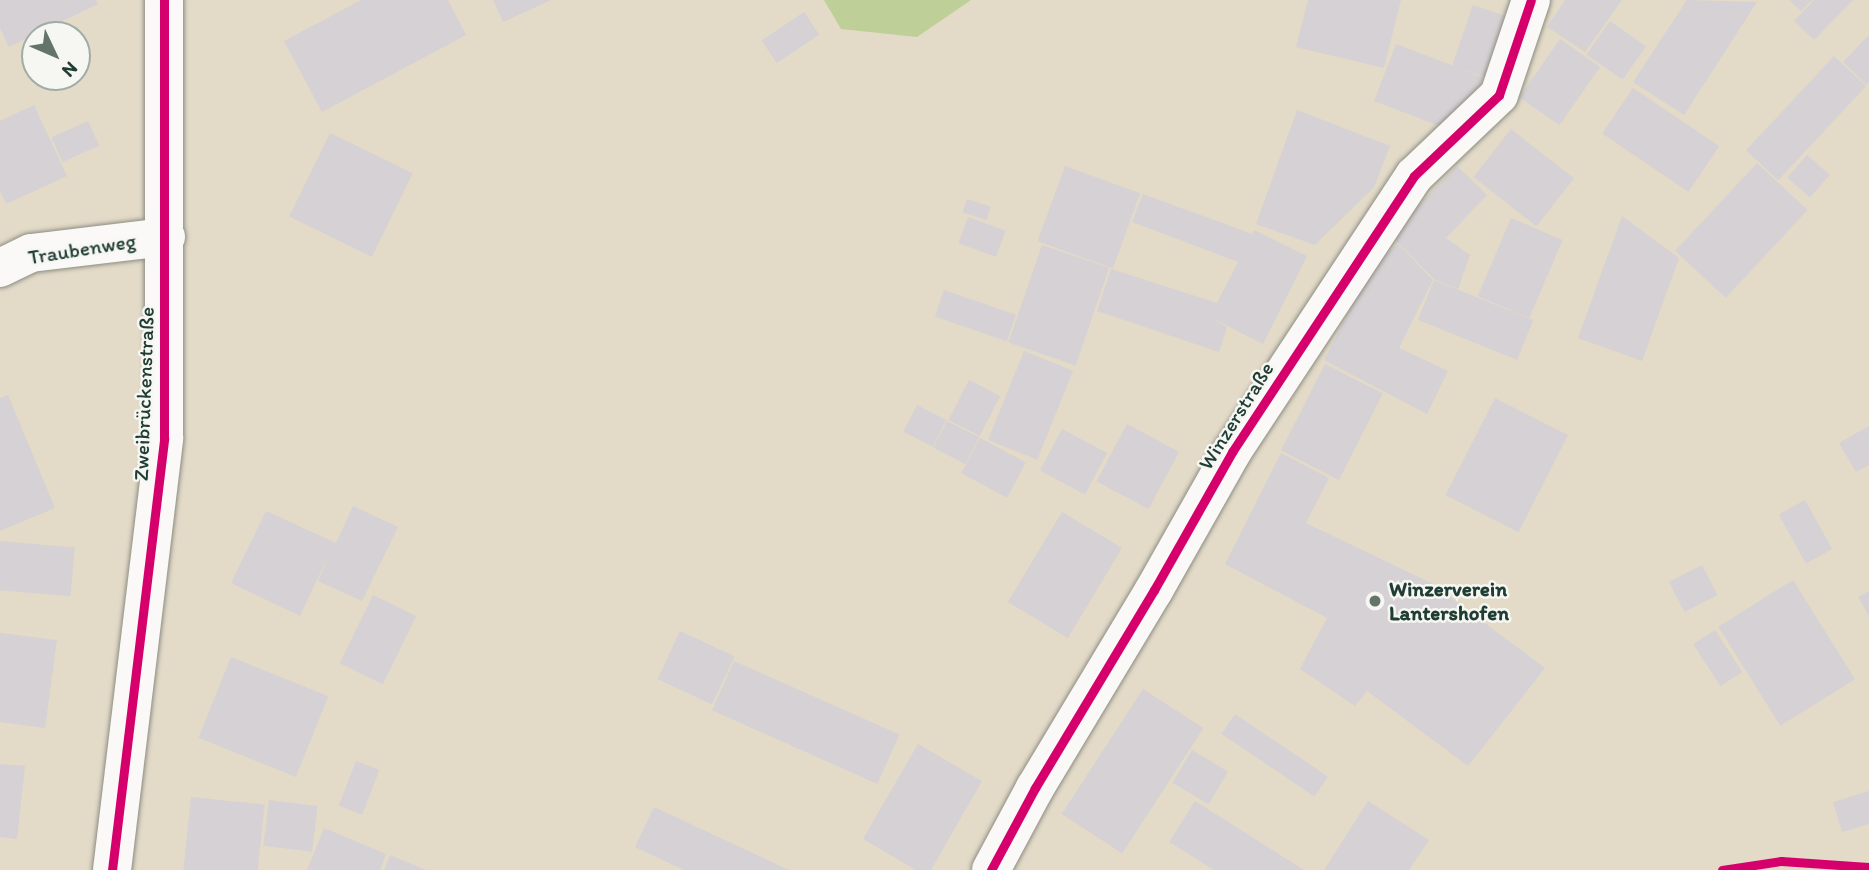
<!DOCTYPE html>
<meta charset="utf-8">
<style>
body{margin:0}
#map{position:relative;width:1869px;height:870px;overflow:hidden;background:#e3dac8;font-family:Itim,sans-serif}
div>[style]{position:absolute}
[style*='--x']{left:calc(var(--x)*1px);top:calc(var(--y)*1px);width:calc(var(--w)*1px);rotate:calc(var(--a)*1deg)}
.green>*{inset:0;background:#bfcf98}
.building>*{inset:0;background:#d6d1d4;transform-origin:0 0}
.roads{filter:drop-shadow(0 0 2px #8c8d82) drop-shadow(0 0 2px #8c8d82)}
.minor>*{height:38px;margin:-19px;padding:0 19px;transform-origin:19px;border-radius:19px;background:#fbf9f7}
.cycleway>*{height:9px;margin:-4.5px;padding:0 4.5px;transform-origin:4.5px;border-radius:4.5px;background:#d6006c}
.dots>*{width:19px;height:19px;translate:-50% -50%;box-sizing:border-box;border:4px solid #f6f6f2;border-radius:50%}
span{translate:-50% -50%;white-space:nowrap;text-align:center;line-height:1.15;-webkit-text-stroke:5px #f6f6f2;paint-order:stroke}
.street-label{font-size:21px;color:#1f3d34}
.poi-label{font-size:21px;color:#1f3d34;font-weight:700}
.left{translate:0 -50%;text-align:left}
.north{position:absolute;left:21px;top:21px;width:70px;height:70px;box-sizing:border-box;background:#f6f6f2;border:2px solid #a0aca6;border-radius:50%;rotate:134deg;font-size:19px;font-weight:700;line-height:28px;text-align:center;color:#1f3d34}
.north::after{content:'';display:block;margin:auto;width:24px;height:32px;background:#647468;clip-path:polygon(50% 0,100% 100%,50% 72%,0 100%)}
</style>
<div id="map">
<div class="green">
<div style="clip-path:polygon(824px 0,971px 0,917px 37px,841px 29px)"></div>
</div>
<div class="building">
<div style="clip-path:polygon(0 0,96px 0,98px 4px,9px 47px,0 28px)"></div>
<div style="clip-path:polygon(361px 0,448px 0,466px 35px,322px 112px,284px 41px)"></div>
<div style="clip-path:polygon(493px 0,551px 0,503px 22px)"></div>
<div style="clip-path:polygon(1308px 0,1401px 0,1384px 68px,1296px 47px)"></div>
<div style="clip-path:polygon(1565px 0,1622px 0,1585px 52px,1547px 27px)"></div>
<div style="clip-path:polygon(1687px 0,1757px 2px,1684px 115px,1633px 82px)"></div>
<div style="clip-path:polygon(1789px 0,1812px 0,1801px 11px)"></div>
<div style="clip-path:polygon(1814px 0,1853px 0,1814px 40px,1794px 21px)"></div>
<div style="left:1473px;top:5px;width:34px;height:64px;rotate:19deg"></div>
<div style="left:804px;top:12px;width:27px;height:51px;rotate:56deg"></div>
<div style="left:1610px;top:21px;width:44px;height:41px;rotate:35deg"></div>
<div style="clip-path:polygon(1869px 35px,1869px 82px,1867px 85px,1843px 62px)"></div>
<div style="left:1560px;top:39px;width:49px;height:71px;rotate:35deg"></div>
<div style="left:1396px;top:44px;width:93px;height:61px;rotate:21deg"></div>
<div style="left:1834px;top:56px;width:44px;height:129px;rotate:43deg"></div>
<div style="left:1633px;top:88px;width:104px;height:55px;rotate:34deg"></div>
<div style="clip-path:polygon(34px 105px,67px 176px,6px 204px,0 191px,0 121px)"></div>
<div style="clip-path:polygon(1297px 110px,1390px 146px,1374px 187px,1315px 245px,1256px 224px)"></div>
<div style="left:88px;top:121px;width:27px;height:40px;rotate:66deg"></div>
<div style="left:1511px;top:129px;width:80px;height:61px;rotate:38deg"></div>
<div style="left:330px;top:133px;width:92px;height:93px;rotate:26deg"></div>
<div style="left:1807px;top:155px;width:30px;height:30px;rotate:41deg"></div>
<div style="left:1757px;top:163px;width:69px;height:120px;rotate:43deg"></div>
<div style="left:1065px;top:166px;width:80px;height:80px;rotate:20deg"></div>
<div style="clip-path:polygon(1457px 166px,1487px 195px,1446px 238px,1470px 255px,1458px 289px,1434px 279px,1390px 235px)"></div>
<div style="clip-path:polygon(1143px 194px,1252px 234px,1254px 230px,1307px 256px,1263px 344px,1210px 317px,1227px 327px,1219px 352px,1097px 311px,1111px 269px,1217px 303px,1238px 262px,1132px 222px)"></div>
<div style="left:967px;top:199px;width:25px;height:14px;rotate:18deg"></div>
<div style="clip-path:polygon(1622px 216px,1679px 258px,1642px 361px,1578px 338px)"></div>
<div style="left:968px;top:217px;width:40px;height:28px;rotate:20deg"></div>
<div style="left:1511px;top:218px;width:56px;height:85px;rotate:23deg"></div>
<div style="clip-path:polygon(1398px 244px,1433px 280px,1399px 348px,1448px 371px,1427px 414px,1324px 360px,1374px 263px)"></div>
<div style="left:1042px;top:245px;width:71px;height:103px;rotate:19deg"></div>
<div style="left:1434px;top:280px;width:107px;height:43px;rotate:22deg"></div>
<div style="left:944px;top:290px;width:76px;height:28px;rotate:19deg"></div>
<div style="left:1024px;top:351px;width:53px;height:96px;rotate:22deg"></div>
<div style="left:1325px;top:364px;width:65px;height:97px;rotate:27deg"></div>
<div style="left:969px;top:380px;width:35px;height:45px;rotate:27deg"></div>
<div style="clip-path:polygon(8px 395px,55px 508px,0 531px,0 398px)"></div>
<div style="left:1495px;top:398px;width:82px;height:109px;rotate:27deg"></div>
<div style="left:917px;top:405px;width:33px;height:30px;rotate:27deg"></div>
<div style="left:947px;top:421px;width:36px;height:30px;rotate:27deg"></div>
<div style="left:1127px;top:424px;width:59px;height:65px;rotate:28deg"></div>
<div style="clip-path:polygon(1869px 426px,1869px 465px,1856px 472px,1839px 443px)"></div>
<div style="left:1062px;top:429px;width:51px;height:47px;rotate:28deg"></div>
<div style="left:980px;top:438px;width:52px;height:40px;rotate:28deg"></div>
<div style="clip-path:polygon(1281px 453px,1329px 478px,1306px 523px,1431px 583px,1545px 668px,1468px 766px,1367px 691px,1355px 706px,1300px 669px,1327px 618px,1225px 564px)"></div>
<div style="left:1805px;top:500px;width:56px;height:30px;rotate:61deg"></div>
<div style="clip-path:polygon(353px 506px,398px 527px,362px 601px,318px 581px,330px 552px,300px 616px,231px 583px,266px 511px,336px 543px)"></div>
<div style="left:1062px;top:512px;width:70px;height:105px;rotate:31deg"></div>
<div style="left:0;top:541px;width:75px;height:49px;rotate:5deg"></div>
<div style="left:1702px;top:565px;width:34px;height:37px;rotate:63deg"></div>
<div style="left:1793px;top:580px;width:117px;height:88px;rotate:58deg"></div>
<div style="clip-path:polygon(1869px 591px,1869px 616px,1858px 597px)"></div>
<div style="left:373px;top:595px;width:48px;height:76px;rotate:26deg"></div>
<div style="left:1715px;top:630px;width:50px;height:26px;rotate:57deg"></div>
<div style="left:680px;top:631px;width:60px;height:53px;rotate:25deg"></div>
<div style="clip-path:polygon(0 633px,57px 640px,45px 728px,0 722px)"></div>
<div style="left:231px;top:657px;width:105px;height:87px;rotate:22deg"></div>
<div style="left:734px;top:661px;width:181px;height:54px;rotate:24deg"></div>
<div style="left:1143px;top:689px;width:72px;height:149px;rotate:33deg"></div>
<div style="left:1235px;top:714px;width:112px;height:24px;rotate:34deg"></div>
<div style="clip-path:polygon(918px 744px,982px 781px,931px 870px,916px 870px,863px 839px)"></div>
<div style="left:1192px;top:750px;width:42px;height:38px;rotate:31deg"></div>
<div style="left:356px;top:761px;width:25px;height:48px;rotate:21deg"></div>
<div style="clip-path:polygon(0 764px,25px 766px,17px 839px,0 837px)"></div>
<div style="clip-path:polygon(1869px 791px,1869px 824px,1842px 832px,1833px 802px)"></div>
<div style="left:191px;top:797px;width:74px;height:73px;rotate:6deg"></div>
<div style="left:269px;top:800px;width:49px;height:46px;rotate:7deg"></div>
<div style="clip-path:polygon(1195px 801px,1304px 870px,1214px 870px,1169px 842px)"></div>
<div style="clip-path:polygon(1368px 801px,1429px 840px,1409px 870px,1324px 870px)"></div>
<div style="clip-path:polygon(654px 807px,789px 870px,684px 870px,635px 847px)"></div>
<div style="clip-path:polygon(324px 828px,386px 854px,380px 870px,307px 870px)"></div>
<div style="clip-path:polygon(390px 855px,426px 870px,384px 870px)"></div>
</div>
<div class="roads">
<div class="minor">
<div style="--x:0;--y:268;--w:34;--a:-26"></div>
<div style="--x:31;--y:253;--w:136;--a:-6.8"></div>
<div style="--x:112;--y:870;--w:435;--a:-83.1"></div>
<div style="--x:164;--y:438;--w:438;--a:-90"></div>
<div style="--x:991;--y:870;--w:93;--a:-61.8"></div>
<div style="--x:1035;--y:788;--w:231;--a:-59"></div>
<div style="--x:1154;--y:590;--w:159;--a:-60.5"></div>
<div style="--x:1232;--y:452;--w:331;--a:-56.6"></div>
<div style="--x:1414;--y:176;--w:117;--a:-43.6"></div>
<div style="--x:1499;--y:95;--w:100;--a:-71.4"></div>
</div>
</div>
<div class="cycleway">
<div style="--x:112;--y:870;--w:435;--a:-83.1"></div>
<div style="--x:164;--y:438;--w:438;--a:-90"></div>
<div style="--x:991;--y:870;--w:93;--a:-61.8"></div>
<div style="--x:1035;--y:788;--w:231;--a:-59"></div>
<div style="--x:1154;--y:590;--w:159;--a:-60.5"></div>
<div style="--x:1232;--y:452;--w:331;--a:-56.6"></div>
<div style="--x:1414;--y:176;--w:117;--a:-43.6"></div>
<div style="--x:1499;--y:95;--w:100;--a:-71.4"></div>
<div style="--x:1722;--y:870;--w:60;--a:-8.7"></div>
<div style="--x:1781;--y:861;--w:88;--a:3.9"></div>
</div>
<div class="dots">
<div style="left:1375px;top:601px;background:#647468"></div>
</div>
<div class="street-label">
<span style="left:82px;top:249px;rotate:-9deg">Traubenweg</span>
<span style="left:144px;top:394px;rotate:-88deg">Zweibrückenstraße</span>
<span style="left:1236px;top:416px;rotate:-58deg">Winzerstraße</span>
</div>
<div class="poi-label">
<span class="left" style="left:1389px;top:601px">Winzerverein<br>Lantershofen</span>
</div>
<div class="north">N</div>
</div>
